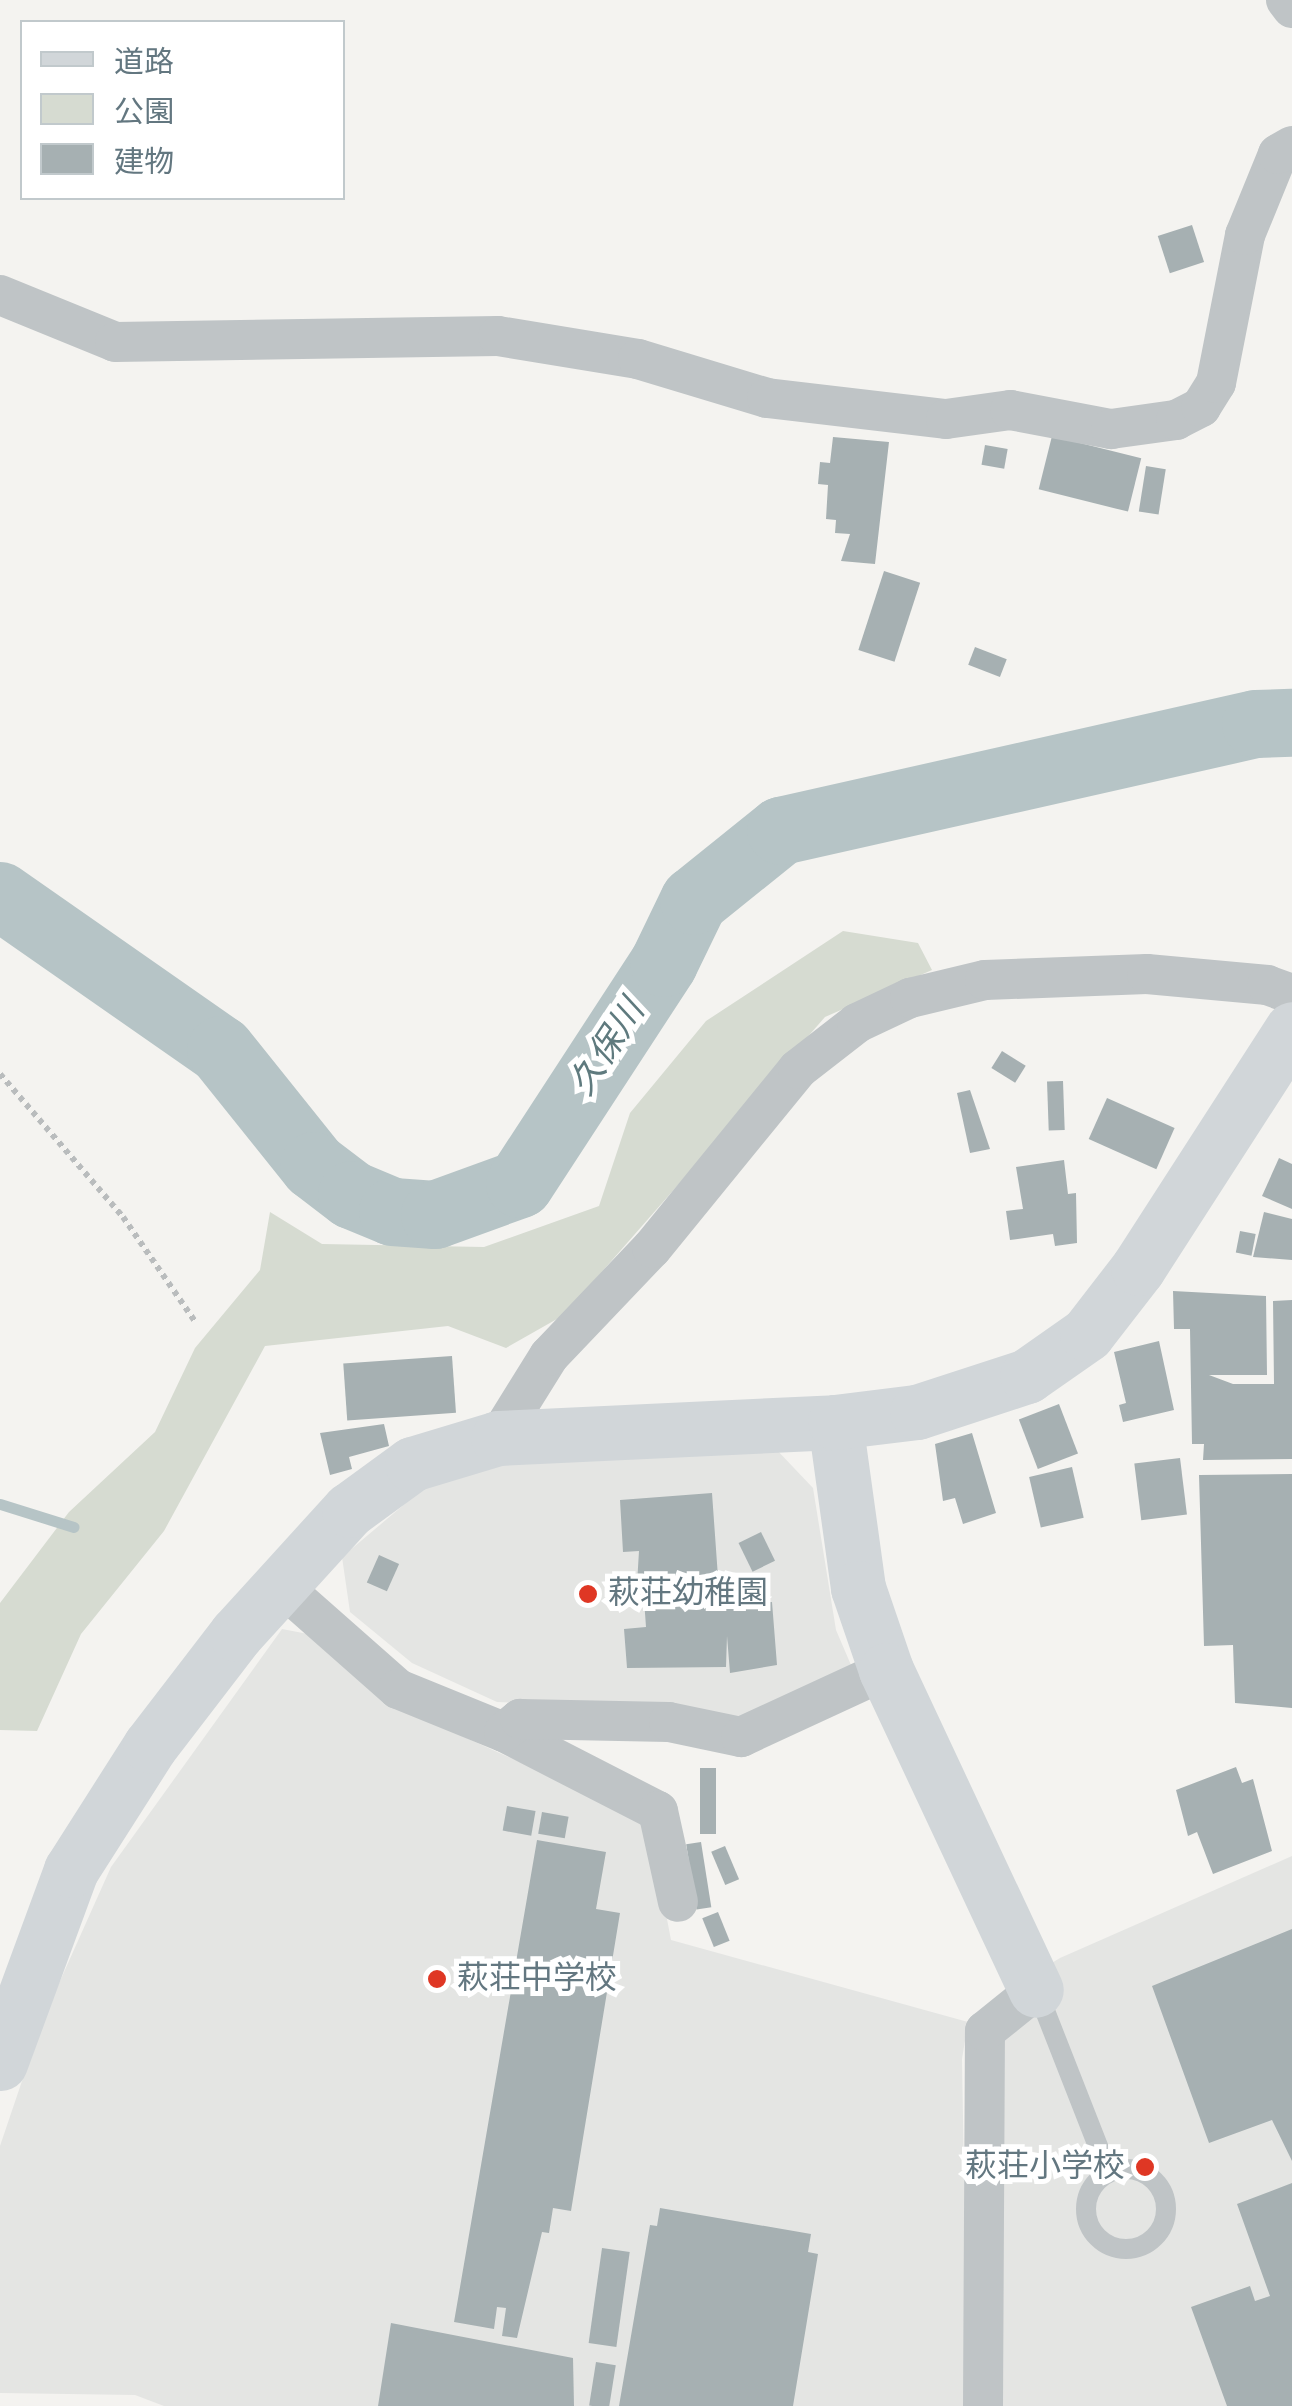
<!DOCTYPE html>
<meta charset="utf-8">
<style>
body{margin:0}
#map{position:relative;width:1292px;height:2406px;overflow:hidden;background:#f4f3f0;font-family:"Sofia Sans Condensed","Noto Sans JP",sans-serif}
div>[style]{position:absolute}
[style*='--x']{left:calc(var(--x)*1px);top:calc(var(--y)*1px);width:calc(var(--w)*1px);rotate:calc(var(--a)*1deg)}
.built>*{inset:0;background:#e4e5e3}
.green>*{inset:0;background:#d6dbd1}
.stream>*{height:11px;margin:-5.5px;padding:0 5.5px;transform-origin:5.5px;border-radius:5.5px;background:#b6c4c6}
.river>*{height:68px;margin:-34px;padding:0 34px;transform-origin:34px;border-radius:34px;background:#b6c4c6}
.building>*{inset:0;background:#a6b0b2;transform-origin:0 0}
.path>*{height:6px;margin-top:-3px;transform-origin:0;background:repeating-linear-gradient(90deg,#b9bcbd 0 5px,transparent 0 10px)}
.lane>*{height:20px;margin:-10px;padding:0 10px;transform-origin:10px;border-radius:10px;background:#bfc4c6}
.lane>.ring{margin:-10px;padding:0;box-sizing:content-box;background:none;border:20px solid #bfc4c6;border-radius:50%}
.street>*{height:40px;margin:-20px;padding:0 20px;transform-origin:20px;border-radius:20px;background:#bfc4c6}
.secondary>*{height:55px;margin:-27.5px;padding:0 27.5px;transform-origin:27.5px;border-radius:27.5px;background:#d1d6d9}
.dots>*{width:28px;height:28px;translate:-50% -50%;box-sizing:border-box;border:5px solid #fff;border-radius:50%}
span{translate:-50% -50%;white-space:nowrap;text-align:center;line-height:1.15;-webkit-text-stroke:10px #fff;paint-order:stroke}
.poi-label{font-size:32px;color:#637780}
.left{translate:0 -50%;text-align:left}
.right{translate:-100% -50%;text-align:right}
.water-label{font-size:35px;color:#5f7a7e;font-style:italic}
.legend{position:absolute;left:20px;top:20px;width:325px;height:180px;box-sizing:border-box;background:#fff;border:2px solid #c1c9cc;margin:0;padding:12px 18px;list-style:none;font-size:30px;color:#637780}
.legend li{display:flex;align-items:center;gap:20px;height:50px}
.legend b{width:50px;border:2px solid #c1c9cc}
</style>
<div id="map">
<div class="built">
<div style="clip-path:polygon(775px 1448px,813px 1488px,836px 1630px,854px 1672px,749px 1720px,662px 1708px,497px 1702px,412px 1663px,350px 1612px,342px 1557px,426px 1486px,492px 1465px)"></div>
<div style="clip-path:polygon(282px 1629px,308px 1634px,389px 1703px,648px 1820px,671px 1940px,968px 2022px,962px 2059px,968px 2406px,164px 2406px,135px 2395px,0 2393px,0 2146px,43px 2019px,111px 1867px)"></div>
<div style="clip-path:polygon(1292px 1856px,1292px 2406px,999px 2406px,1001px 1994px,1060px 1958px)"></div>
</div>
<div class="green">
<div style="clip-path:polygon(843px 931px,918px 943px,932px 970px,825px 1017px,564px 1315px,506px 1348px,448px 1326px,265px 1346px,164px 1531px,81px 1634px,37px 1731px,0 1730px,0 1603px,69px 1512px,155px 1432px,195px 1348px,260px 1270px,270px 1212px,322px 1244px,484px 1247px,599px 1206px,630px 1113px,706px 1021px)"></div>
</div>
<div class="stream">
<div style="--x:0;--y:1504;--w:77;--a:17.3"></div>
</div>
<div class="river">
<div style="--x:0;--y:896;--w:269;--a:34.9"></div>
<div style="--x:221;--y:1050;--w:149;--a:51.3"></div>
<div style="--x:314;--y:1166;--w:48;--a:37.3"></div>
<div style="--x:352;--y:1195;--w:44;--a:22.5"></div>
<div style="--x:393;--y:1212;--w:42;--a:4.1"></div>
<div style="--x:435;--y:1215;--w:90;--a:-20"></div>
<div style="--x:520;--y:1184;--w:264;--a:-56.9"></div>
<div style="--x:664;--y:963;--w:69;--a:-64.2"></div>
<div style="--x:694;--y:901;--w:112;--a:-38.8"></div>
<div style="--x:781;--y:831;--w:487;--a:-12.7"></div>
<div style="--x:1256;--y:724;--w:36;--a:-2"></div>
</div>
<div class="building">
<div style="left:1192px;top:225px;width:39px;height:36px;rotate:72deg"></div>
<div style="left:1052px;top:436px;width:92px;height:55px;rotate:14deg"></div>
<div style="clip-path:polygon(833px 437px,889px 442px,875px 564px,841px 561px,850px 534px,835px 533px,836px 520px,826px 519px,828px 485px,818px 484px,820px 462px,830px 463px)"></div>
<div style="left:985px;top:445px;width:23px;height:20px;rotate:10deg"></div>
<div style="left:1146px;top:466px;width:20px;height:46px;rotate:9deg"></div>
<div style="left:884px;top:571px;width:38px;height:83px;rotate:18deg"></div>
<div style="left:975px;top:647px;width:34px;height:19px;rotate:21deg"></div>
<div style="left:1002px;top:1051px;width:28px;height:20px;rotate:32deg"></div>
<div style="left:1063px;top:1081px;width:49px;height:16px;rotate:88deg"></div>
<div style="clip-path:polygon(970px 1090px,990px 1149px,970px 1153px,957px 1093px)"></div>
<div style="left:1107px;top:1098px;width:74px;height:45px;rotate:24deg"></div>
<div style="clip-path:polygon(1279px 1158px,1292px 1164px,1292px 1209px,1262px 1196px)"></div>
<div style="clip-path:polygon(1064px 1160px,1068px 1194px,1076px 1193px,1077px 1243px,1055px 1246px,1053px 1234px,1010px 1240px,1006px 1211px,1023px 1209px,1016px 1167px)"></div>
<div style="clip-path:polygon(1264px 1212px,1292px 1219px,1292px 1260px,1253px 1257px)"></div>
<div style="left:1240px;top:1231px;width:16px;height:22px;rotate:11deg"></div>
<div style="clip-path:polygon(1173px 1291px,1266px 1296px,1267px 1375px,1209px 1375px,1233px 1384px,1274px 1384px,1273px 1301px,1292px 1300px,1292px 1459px,1203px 1460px,1204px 1444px,1192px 1444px,1190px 1329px,1174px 1329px)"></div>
<div style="clip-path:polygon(1159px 1341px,1174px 1410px,1123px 1422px,1119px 1405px,1126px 1403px,1114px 1352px)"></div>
<div style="left:452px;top:1356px;width:57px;height:109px;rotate:86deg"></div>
<div style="left:1059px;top:1404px;width:53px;height:43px;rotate:69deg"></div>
<div style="clip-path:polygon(384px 1424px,389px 1446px,349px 1457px,352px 1469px,330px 1475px,320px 1433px)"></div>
<div style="clip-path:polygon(972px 1433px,996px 1513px,963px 1524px,955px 1498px,943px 1501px,935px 1444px)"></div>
<div style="left:1180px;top:1458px;width:57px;height:46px;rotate:83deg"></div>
<div style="left:1072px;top:1467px;width:52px;height:44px;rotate:77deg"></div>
<div style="clip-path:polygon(1292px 1474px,1292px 1708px,1235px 1703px,1233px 1645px,1204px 1646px,1199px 1475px)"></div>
<div style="clip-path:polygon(712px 1493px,720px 1605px,739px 1597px,740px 1604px,772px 1602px,777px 1665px,730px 1673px,727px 1636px,726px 1667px,627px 1668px,624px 1629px,646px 1627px,644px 1599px,636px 1600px,639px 1551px,623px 1552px,620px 1500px)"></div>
<div style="left:761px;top:1532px;width:32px;height:25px;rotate:64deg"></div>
<div style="left:379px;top:1555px;width:22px;height:30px;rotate:24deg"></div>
<div style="clip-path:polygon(1236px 1767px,1242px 1783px,1253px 1779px,1272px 1851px,1213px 1874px,1197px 1832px,1188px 1836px,1176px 1790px)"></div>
<div style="left:700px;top:1768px;width:16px;height:66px"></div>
<div style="left:507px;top:1806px;width:29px;height:25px;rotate:10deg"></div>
<div style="left:542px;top:1812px;width:27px;height:22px;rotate:10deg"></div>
<div style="clip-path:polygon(537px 1840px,606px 1852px,596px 1909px,620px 1913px,571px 2211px,553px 2208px,549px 2233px,542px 2232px,517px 2338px,502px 2336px,506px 2308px,497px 2307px,494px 2329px,454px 2322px)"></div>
<div style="left:701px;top:1842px;width:66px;height:15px;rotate:81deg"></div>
<div style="left:725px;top:1846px;width:36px;height:15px;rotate:67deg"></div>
<div style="left:718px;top:1912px;width:31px;height:17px;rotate:68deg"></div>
<div style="clip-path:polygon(1292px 1929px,1292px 2161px,1272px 2120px,1209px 2143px,1152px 1986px)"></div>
<div style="clip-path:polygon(1292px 2183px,1292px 2406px,1227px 2406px,1191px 2307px,1250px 2286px,1255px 2301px,1270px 2296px,1237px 2204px)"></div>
<div style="clip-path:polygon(660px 2208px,811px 2234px,808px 2252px,818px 2254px,793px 2406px,619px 2406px,650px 2225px,657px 2226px)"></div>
<div style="left:602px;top:2248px;width:28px;height:96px;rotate:8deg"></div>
<div style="clip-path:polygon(391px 2323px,573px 2358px,574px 2406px,378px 2406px)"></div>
<div style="left:596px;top:2362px;width:20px;height:44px;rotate:9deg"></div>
</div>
<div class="path">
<div style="--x:0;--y:1074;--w:189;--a:49.3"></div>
<div style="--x:123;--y:1217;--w:129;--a:55.4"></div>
</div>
<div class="lane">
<div style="--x:1038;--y:1993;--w:192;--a:68.6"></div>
<div class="ring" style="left:1086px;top:2169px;width:60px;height:60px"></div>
</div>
<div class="street">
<div style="--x:1286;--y:0;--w:10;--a:53"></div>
<div style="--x:0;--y:295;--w:124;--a:22.2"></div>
<div style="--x:115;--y:342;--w:383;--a:-0.9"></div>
<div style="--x:498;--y:336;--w:142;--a:9.3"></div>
<div style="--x:638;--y:359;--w:135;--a:16.8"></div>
<div style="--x:767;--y:398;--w:180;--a:6.7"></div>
<div style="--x:946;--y:419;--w:65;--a:-8"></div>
<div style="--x:1010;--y:410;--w:103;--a:10.7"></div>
<div style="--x:1111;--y:429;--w:66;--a:-7.9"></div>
<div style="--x:1176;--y:420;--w:28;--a:-27"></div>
<div style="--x:1201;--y:407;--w:28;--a:-58"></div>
<div style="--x:1216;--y:383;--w:151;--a:-78.9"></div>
<div style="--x:1245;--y:235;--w:87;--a:-67.8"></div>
<div style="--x:1278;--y:154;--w:16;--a:-30"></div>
<div style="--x:498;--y:1438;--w:97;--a:-58.1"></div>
<div style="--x:549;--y:1356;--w:149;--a:-46.4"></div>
<div style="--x:652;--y:1248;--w:231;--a:-50.8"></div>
<div style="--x:798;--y:1069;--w:75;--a:-37.9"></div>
<div style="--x:857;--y:1023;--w:59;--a:-25.3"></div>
<div style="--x:910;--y:998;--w:77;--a:-13.5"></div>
<div style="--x:985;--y:980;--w:162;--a:-2.1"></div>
<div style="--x:1147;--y:974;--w:121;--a:5.2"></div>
<div style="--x:1267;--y:985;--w:27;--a:20"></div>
<div style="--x:279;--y:1584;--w:159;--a:41.4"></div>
<div style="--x:398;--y:1689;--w:114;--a:22.1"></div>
<div style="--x:504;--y:1732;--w:173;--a:27.2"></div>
<div style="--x:658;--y:1811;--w:93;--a:77.6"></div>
<div style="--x:504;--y:1732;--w:21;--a:-39"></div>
<div style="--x:520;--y:1719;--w:149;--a:1.2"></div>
<div style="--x:669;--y:1722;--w:74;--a:11.8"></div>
<div style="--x:741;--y:1737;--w:160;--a:-24.8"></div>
<div style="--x:983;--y:2406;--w:375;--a:-89.7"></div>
<div style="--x:985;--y:2031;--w:65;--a:-38.8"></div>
</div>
<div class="secondary">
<div style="--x:835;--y:1422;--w:168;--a:82.1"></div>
<div style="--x:858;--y:1588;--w:87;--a:71.1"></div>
<div style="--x:886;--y:1670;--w:353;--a:64.9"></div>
<div style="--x:0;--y:2063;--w:206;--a:-69.8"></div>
<div style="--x:71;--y:1870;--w:147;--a:-57.5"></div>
<div style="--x:150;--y:1746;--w:141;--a:-52.5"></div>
<div style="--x:236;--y:1634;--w:168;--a:-47.7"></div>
<div style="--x:349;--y:1510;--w:78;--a:-36.1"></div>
<div style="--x:412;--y:1464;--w:90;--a:-16.8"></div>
<div style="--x:498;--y:1438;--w:337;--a:-2.7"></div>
<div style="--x:835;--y:1422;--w:83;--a:-7"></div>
<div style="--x:917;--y:1412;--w:116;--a:-18.1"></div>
<div style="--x:1027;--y:1376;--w:73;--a:-35"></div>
<div style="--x:1087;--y:1334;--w:83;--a:-52.3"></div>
<div style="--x:1138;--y:1268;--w:284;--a:-57.2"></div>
</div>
<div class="dots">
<div style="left:588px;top:1594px;background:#df3724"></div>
<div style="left:437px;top:1979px;background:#df3724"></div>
<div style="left:1145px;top:2167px;background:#df3724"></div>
</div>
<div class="poi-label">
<span class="left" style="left:608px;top:1594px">萩荘幼稚園</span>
<span class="left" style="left:457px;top:1979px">萩荘中学校</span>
<span class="right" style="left:1125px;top:2167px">萩荘小学校</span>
</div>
<div class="water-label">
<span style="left:608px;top:1048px;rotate:-57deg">久保川</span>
</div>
<ul class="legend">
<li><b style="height:12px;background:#d1d6d9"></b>道路</li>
<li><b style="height:28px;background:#d6dbd1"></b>公園</li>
<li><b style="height:28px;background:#a6b0b2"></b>建物</li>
</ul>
</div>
